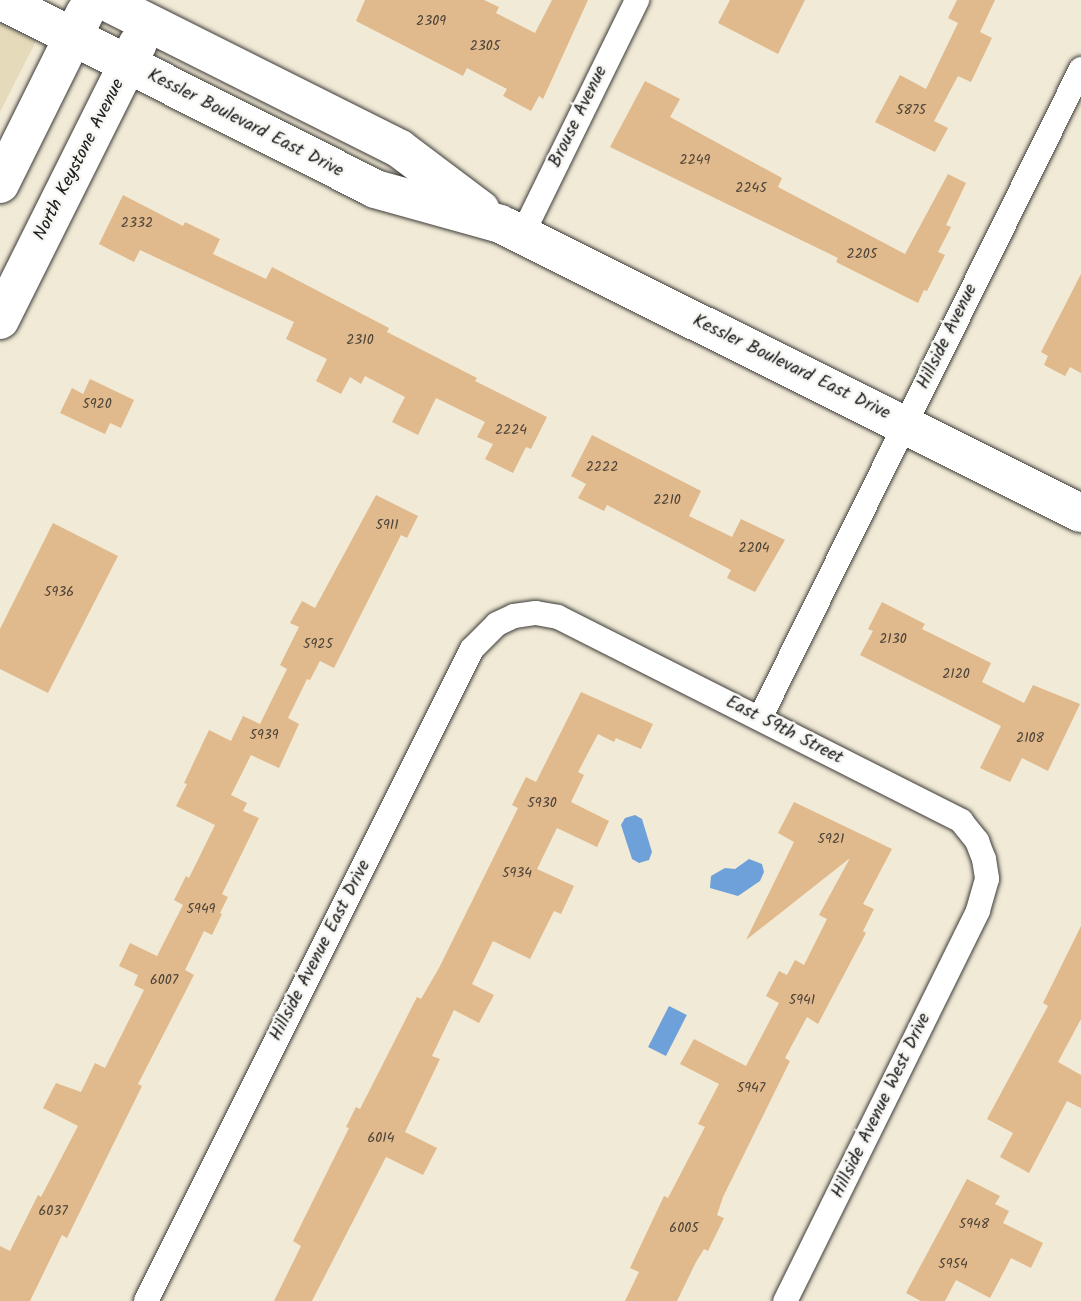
<!DOCTYPE html>
<style>
body{margin:0}
#map{position:relative;width:1081px;height:1301px;overflow:hidden;background:#f1ead6;font-family:Kalam,sans-serif}
div>[style]{position:absolute}
[style*='--x']{left:calc(var(--x)*1px);top:calc(var(--y)*1px);width:calc(var(--w)*1px);rotate:calc(var(--a)*1deg)}
.built>*{inset:0;background:#e5daba}
.water>*{inset:0;background:#6ea1da;transform-origin:0 0}
.building>*{inset:0;background:#e0b98d}
.roads{filter:drop-shadow(0 0 2px #3c3b38) drop-shadow(0 0 2px #3c3b38)}
.minor>*{height:24px;margin:-12px;padding:0 12px;transform-origin:12px;border-radius:12px;background:#fff}
.primary>*{height:38px;margin:-19px;padding:0 19px;transform-origin:19px;border-radius:19px;background:#fff}
span{translate:-50% -50%;white-space:nowrap;text-align:center;line-height:1.15;-webkit-text-stroke:5px #f6f6f2;paint-order:stroke}
.number-label{font-size:14px;color:#4d4338}
.number-label span{-webkit-text-stroke-width:0}
.street-label{font-size:18px;color:#1c1c1c}
</style>
<div id="map">
<div class="built">
<div style="clip-path:polygon(0 15px,39px 35px,0 112px)"></div>
</div>
<div class="water">
<div style="clip-path:polygon(635px 815px,642px 819px,652px 852px,649px 860px,639px 863px,632px 859px,621px 825px,625px 818px)"></div>
<div style="clip-path:polygon(749px 859px,762px 864px,764px 872px,760px 881px,738px 896px,710px 888px,711px 876px,725px 868px,735px 869px)"></div>
<div style="left:669px;top:1006px;width:20px;height:46px;rotate:27deg"></div>
</div>
<div class="building">
<div style="clip-path:polygon(365px 0,484px 0,499px 7px,496px 13px,535px 33px,552px 0,588px 0,543px 99px,539px 96px,531px 111px,503px 96px,507px 89px,467px 68px,463px 76px,356px 21px)"></div>
<div style="clip-path:polygon(730px 0,805px 0,778px 54px,718px 23px)"></div>
<div style="clip-path:polygon(957px 0,995px 0,980px 32px,992px 38px,971px 82px,958px 76px,934px 121px,948px 128px,935px 152px,875px 122px,900px 75px,926px 89px,958px 23px,948px 18px)"></div>
<div style="clip-path:polygon(645px 81px,680px 99px,670px 117px,782px 178px,778px 187px,905px 254px,948px 174px,966px 183px,946px 225px,951px 227px,938px 252px,945px 255px,927px 291px,924px 290px,918px 303px,836px 262px,838px 258px,610px 147px)"></div>
<div style="clip-path:polygon(123px 195px,183px 226px,185px 222px,220px 239px,213px 254px,266px 279px,272px 267px,389px 328px,387px 332px,477px 378px,475px 381px,547px 417px,531px 449px,526px 447px,513px 473px,485px 459px,493px 444px,477px 437px,485px 422px,436px 398px,418px 435px,392px 422px,405px 397px,365px 376px,361px 384px,350px 377px,341px 394px,316px 381px,327px 359px,286px 339px,294px 322px,140px 250px,134px 262px,99px 244px)"></div>
<div style="clip-path:polygon(1081px 274px,1081px 373px,1070px 367px,1065px 376px,1044px 365px,1048px 356px,1041px 352px)"></div>
<div style="clip-path:polygon(90px 379px,134px 400px,121px 428px,110px 423px,105px 434px,60px 413px,72px 388px,83px 394px)"></div>
<div style="clip-path:polygon(592px 435px,701px 491px,689px 516px,732px 537px,741px 519px,785px 540px,755px 592px,727px 578px,731px 570px,674px 540px,607px 505px,604px 511px,578px 498px,586px 484px,571px 476px)"></div>
<div style="clip-path:polygon(376px 495px,418px 516px,407px 538px,401px 535px,334px 668px,320px 661px,310px 680px,307px 679px,288px 718px,299px 724px,279px 768px,251px 755px,231px 795px,247px 803px,243px 811px,259px 818px,222px 894px,228px 897px,220px 913px,222px 914px,212px 935px,204px 931px,185px 970px,194px 975px,138px 1084px,142px 1086px,67px 1238px,62px 1235px,30px 1301px,0 1301px,0 1246px,10px 1251px,38px 1195px,41px 1197px,78px 1126px,43px 1108px,56px 1083px,81px 1092px,95px 1063px,105px 1068px,144px 990px,134px 985px,138px 975px,119px 966px,130px 943px,157px 956px,183px 905px,174px 900px,186px 876px,189px 878px,215px 825px,176px 806px,187px 784px,184px 783px,209px 730px,231px 741px,243px 716px,260px 724px,287px 669px,280px 665px,299px 627px,290px 623px,302px 601px,315px 608px)"></div>
<div style="clip-path:polygon(53px 523px,118px 556px,48px 693px,0 669px,0 629px)"></div>
<div style="clip-path:polygon(882px 602px,925px 624px,922px 629px,991px 663px,982px 682px,1024px 703px,1033px 685px,1080px 704px,1048px 771px,1022px 758px,1010px 782px,980px 768px,1001px 726px,860px 655px,873px 631px,868px 629px)"></div>
<div style="clip-path:polygon(581px 692px,653px 724px,641px 749px,616px 738px,614px 742px,598px 734px,578px 772px,584px 775px,571px 802px,609px 821px,597px 847px,557px 828px,537px 869px,574px 886px,561px 914px,554px 911px,530px 959px,493px 941px,472px 984px,494px 995px,479px 1023px,454px 1010px,432px 1056px,440px 1059px,405px 1132px,437px 1148px,423px 1175px,386px 1157px,312px 1301px,274px 1301px,301px 1246px,293px 1241px,349px 1128px,346px 1127px,356px 1107px,360px 1109px,417px 997px,421px 999px,439px 968px,518px 808px,512px 805px,526px 777px,536px 782px)"></div>
<div style="clip-path:polygon(794px 802px,892px 849px,863px 904px,874px 909px,863px 931px,866px 933px,818px 1024px,807px 1017px,785px 1058px,790px 1061px,723px 1197px,717px 1215px,724px 1218px,708px 1251px,704px 1249px,696px 1262px,677px 1301px,625px 1301px,639px 1272px,630px 1268px,664px 1196px,668px 1198px,705px 1127px,698px 1124px,719px 1084px,680px 1064px,694px 1039px,746px 1066px,779px 1003px,766px 996px,779px 971px,787px 975px,795px 960px,804px 965px,827px 919px,819px 915px,850px 858px,746px 940px,794px 842px,778px 833px)"></div>
<div style="clip-path:polygon(1081px 926px,1081px 1019px,1058px 1062px,1081px 1075px,1081px 1108px,1067px 1101px,1029px 1173px,1000px 1157px,1013px 1133px,987px 1119px,1048px 1006px,1043px 1003px)"></div>
<div style="clip-path:polygon(967px 1179px,1000px 1196px,995px 1204px,1009px 1211px,1003px 1223px,1043px 1243px,1031px 1268px,1011px 1258px,990px 1298px,956px 1280px,945px 1301px,921px 1301px,906px 1293px)"></div>
</div>
<div class="roads">
<div class="minor">
<div style="--x:522;--y:235;--w:262;--a:-63.9"></div>
<div style="--x:760;--y:718;--w:724;--a:-63.68"></div>
<div style="--x:146;--y:1301;--w:729;--a:-63.43"></div>
<div style="--x:472;--y:649;--w:35;--a:-45"></div>
<div style="--x:497;--y:624;--w:19;--a:-25"></div>
<div style="--x:514;--y:616;--w:22;--a:-8"></div>
<div style="--x:536;--y:613;--w:22;--a:10"></div>
<div style="--x:558;--y:617;--w:452;--a:26.8"></div>
<div style="--x:961;--y:821;--w:26;--a:51"></div>
<div style="--x:977;--y:841;--w:19;--a:69"></div>
<div style="--x:984;--y:859;--w:20;--a:81"></div>
<div style="--x:987;--y:879;--w:33;--a:106"></div>
<div style="--x:978;--y:911;--w:435;--a:116.3"></div>
</div>
<div class="primary">
<div style="--x:0;--y:0;--w:420;--a:26.7"></div>
<div style="--x:375;--y:189;--w:130;--a:15.6"></div>
<div style="--x:500;--y:224;--w:649;--a:26.45"></div>
<div style="--x:103;--y:0;--w:332;--a:26.6"></div>
<div style="--x:400;--y:149;--w:101;--a:37"></div>
<div style="--x:0;--y:184;--w:191;--a:-63.6"></div>
<div style="--x:0;--y:320;--w:309;--a:-63.5"></div>
</div>
</div>
<div class="number-label">
<span style="left:431px;top:21px">2309</span>
<span style="left:485px;top:46px">2305</span>
<span style="left:911px;top:110px">5875</span>
<span style="left:695px;top:160px">2249</span>
<span style="left:751px;top:188px">2245</span>
<span style="left:137px;top:223px">2332</span>
<span style="left:862px;top:254px">2205</span>
<span style="left:360px;top:340px">2310</span>
<span style="left:97px;top:404px">5920</span>
<span style="left:511px;top:430px">2224</span>
<span style="left:602px;top:467px">2222</span>
<span style="left:667px;top:500px">2210</span>
<span style="left:387px;top:525px">5911</span>
<span style="left:754px;top:548px">2204</span>
<span style="left:59px;top:592px">5936</span>
<span style="left:893px;top:639px">2130</span>
<span style="left:318px;top:644px">5925</span>
<span style="left:956px;top:674px">2120</span>
<span style="left:264px;top:735px">5939</span>
<span style="left:1030px;top:738px">2108</span>
<span style="left:542px;top:803px">5930</span>
<span style="left:831px;top:839px">5921</span>
<span style="left:517px;top:873px">5934</span>
<span style="left:201px;top:909px">5949</span>
<span style="left:164px;top:980px">6007</span>
<span style="left:802px;top:1000px">5941</span>
<span style="left:751px;top:1088px">5947</span>
<span style="left:381px;top:1138px">6014</span>
<span style="left:53px;top:1211px">6037</span>
<span style="left:974px;top:1224px">5948</span>
<span style="left:684px;top:1228px">6005</span>
<span style="left:953px;top:1264px">5954</span>
</div>
<div class="street-label">
<span style="left:579px;top:117px;rotate:-64deg">Brouse Avenue</span>
<span style="left:245px;top:124px;rotate:27deg">Kessler Boulevard East Drive</span>
<span style="left:80px;top:160px;rotate:-63deg">North Keystone Avenue</span>
<span style="left:948px;top:337px;rotate:-64deg">Hillside Avenue</span>
<span style="left:791px;top:368px;rotate:26deg">Kessler Boulevard East Drive</span>
<span style="left:784px;top:731px;rotate:27deg">East 59th Street</span>
<span style="left:321px;top:951px;rotate:-63deg">Hillside Avenue East Drive</span>
<span style="left:882px;top:1106px;rotate:-64deg">Hillside Avenue West Drive</span>
</div>
</div>
